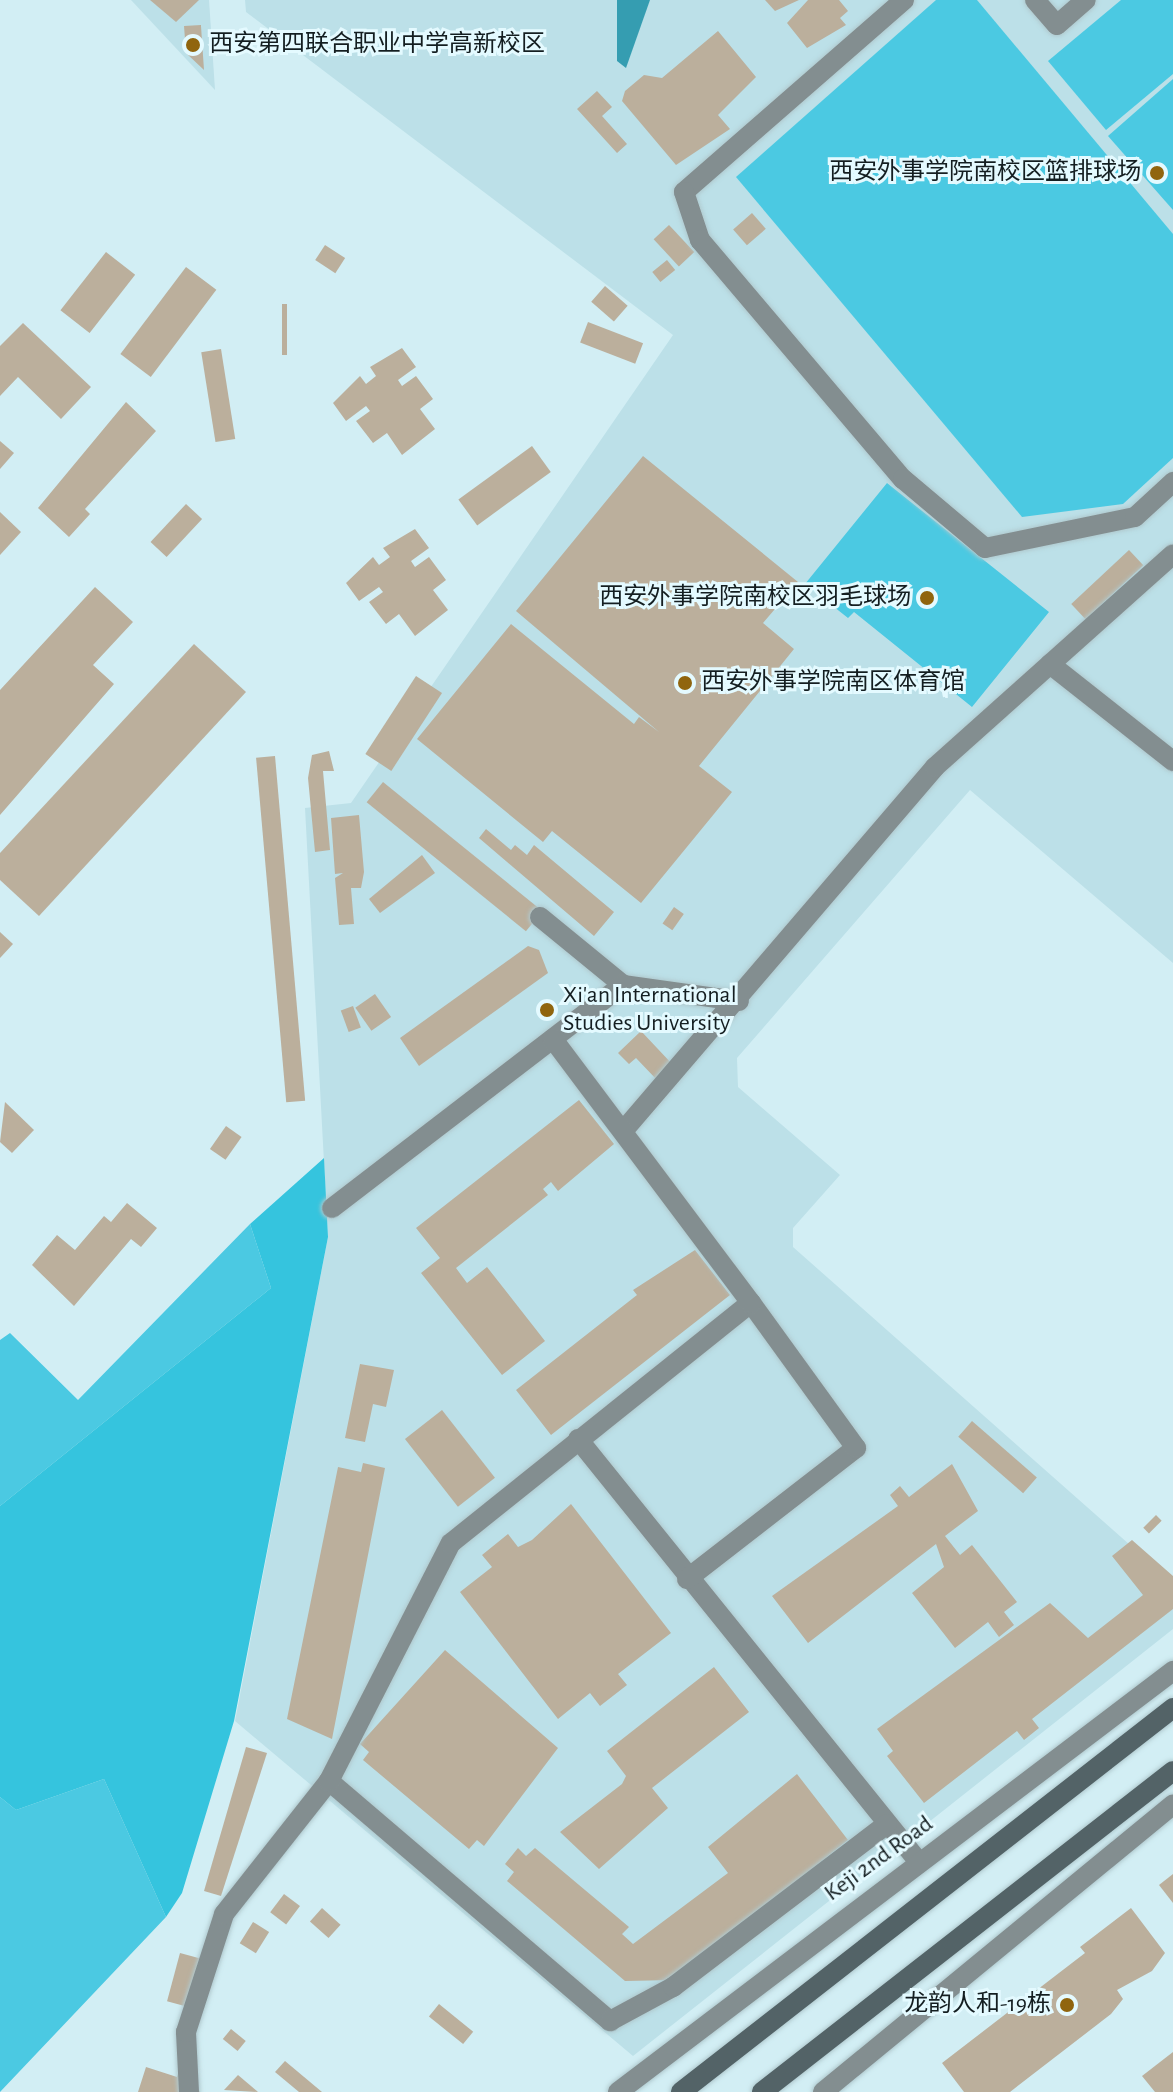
<!DOCTYPE html>
<meta charset="utf-8">
<style>
body{margin:0}
#map{position:relative;width:1173px;height:2092px;overflow:hidden;background:#d2eef4;font-family:"Alegreya Sans","Noto Sans SC",sans-serif}
div>[style]{position:absolute}
[style*='--x']{left:calc(var(--x)*1px);top:calc(var(--y)*1px);width:calc(var(--w)*1px);rotate:calc(var(--a)*1deg)}
.built>*{inset:0;background:#bce0e8}
.green>*{inset:0;background:#4bc9e2}
.forest>*{inset:0;background:#35c4de}
.water>*{inset:0;background:#359db1}
.building>*{inset:0;background:#bbaf9c;transform-origin:0 0}
.roads{filter:drop-shadow(0 0 2px #b0c9ce) drop-shadow(0 0 2px #b0c9ce)}
.minor>*{height:20px;margin:-10px;padding:0 10px;transform-origin:10px;border-radius:10px;background:#838e90}
.secondary>*{height:20px;margin:-10px;padding:0 10px;transform-origin:10px;border-radius:10px;background:#536367}
.dots>*{width:22px;height:22px;translate:-50% -50%;box-sizing:border-box;border:4px solid #e4faff;border-radius:50%}
span{translate:-50% -50%;white-space:nowrap;text-align:center;line-height:1.15;-webkit-text-stroke:6px #e4faff;paint-order:stroke}
.poi-label{font-size:24px;color:#141e21}
.left{translate:0 -50%;text-align:left}
.right{translate:-100% -50%;text-align:right}
.street-label{font-size:24px;color:#141e21}
</style>
<div id="map">
<div class="built">
<div style="clip-path:polygon(131px 0,209px 0,215px 90px)"></div>
<div style="clip-path:polygon(245px 0,1173px 0,1173px 963px,970px 790px,737px 1058px,738px 1087px,840px 1175px,793px 1228px,793px 1247px,1173px 1583px,1173px 1629px,633px 2056px,235px 1721px,328px 1237px,305px 808px,351px 803px,673px 335px,246px 12px)"></div>
</div>
<div class="green">
<div style="clip-path:polygon(936px 0,977px 0,1173px 234px,1173px 458px,1123px 504px,1022px 517px,736px 177px)"></div>
<div style="clip-path:polygon(1121px 0,1173px 0,1173px 74px,1106px 130px,1048px 61px)"></div>
<div style="clip-path:polygon(1173px 79px,1173px 210px,1108px 136px)"></div>
<div style="clip-path:polygon(887px 483px,1049px 612px,972px 707px,854px 612px,848px 618px,805px 584px)"></div>
<div style="clip-path:polygon(250px 1224px,271px 1288px,0 1506px,0 1340px,10px 1333px,78px 1400px)"></div>
<div style="clip-path:polygon(104px 1779px,166px 1917px,0 2092px,0 1797px,16px 1810px)"></div>
</div>
<div class="forest">
<div style="clip-path:polygon(324px 1158px,328px 1237px,234px 1721px,182px 1893px,166px 1917px,104px 1779px,16px 1810px,0 1797px,0 1506px,271px 1288px,250px 1224px)"></div>
</div>
<div class="water">
<div style="clip-path:polygon(617px 0,650px 0,626px 68px,617px 61px)"></div>
</div>
<div class="building">
<div style="clip-path:polygon(150px 0,199px 0,176px 22px)"></div>
<div style="clip-path:polygon(765px 0,799px 0,775px 11px)"></div>
<div style="clip-path:polygon(808px 0,839px 0,848px 11px,840px 18px,846px 25px,807px 48px,787px 23px)"></div>
<div style="clip-path:polygon(201px 25px,201px 26px,204px 70px,186px 53px,184px 26px)"></div>
<div style="clip-path:polygon(718px 31px,756px 77px,718px 115px,730px 129px,676px 165px,622px 101px,625px 91px,644px 75px,662px 78px)"></div>
<div style="clip-path:polygon(597px 91px,612px 107px,602px 116px,627px 144px,617px 153px,577px 109px)"></div>
<div style="left:752px;top:213px;width:21px;height:25px;rotate:49deg"></div>
<div style="left:669px;top:225px;width:37px;height:21px;rotate:47deg"></div>
<div style="left:325px;top:245px;width:24px;height:18px;rotate:33deg"></div>
<div style="left:106px;top:252px;width:37px;height:74px;rotate:38deg"></div>
<div style="left:667px;top:260px;width:13px;height:19px;rotate:51deg"></div>
<div style="left:186px;top:267px;width:38px;height:109px;rotate:37deg"></div>
<div style="left:605px;top:286px;width:30px;height:21px;rotate:41deg"></div>
<div style="left:282px;top:304px;width:5px;height:51px"></div>
<div style="left:588px;top:322px;width:59px;height:22px;rotate:21deg"></div>
<div style="clip-path:polygon(23px 323px,91px 387px,61px 419px,18px 377px,0 396px,0 346px)"></div>
<div style="clip-path:polygon(402px 348px,416px 367px,398px 380px,402px 386px,416px 376px,433px 399px,420px 409px,435px 429px,402px 455px,387px 433px,373px 443px,356px 421px,370px 411px,366px 406px,346px 421px,333px 403px,360px 376px,366px 384px,376px 376px,370px 367px)"></div>
<div style="left:221px;top:349px;width:91px;height:20px;rotate:81deg"></div>
<div style="clip-path:polygon(126px 402px,156px 431px,85px 509px,90px 514px,69px 537px,38px 508px)"></div>
<div style="clip-path:polygon(0 441px,14px 453px,0 469px)"></div>
<div style="left:532px;top:446px;width:32px;height:91px;rotate:54deg"></div>
<div style="clip-path:polygon(643px 456px,798px 582px,763px 623px,794px 649px,699px 766px,732px 792px,641px 903px,552px 831px,543px 842px,417px 739px,511px 624px,634px 724px,639px 717px,659px 732px,516px 611px)"></div>
<div style="left:186px;top:504px;width:22px;height:52px;rotate:43deg"></div>
<div style="clip-path:polygon(0 512px,21px 532px,0 555px)"></div>
<div style="clip-path:polygon(415px 529px,429px 548px,411px 561px,415px 567px,429px 557px,446px 580px,433px 590px,448px 610px,415px 636px,399px 614px,386px 624px,369px 602px,383px 592px,379px 587px,359px 601px,346px 583px,373px 557px,379px 565px,390px 557px,383px 548px)"></div>
<div style="left:1129px;top:550px;width:21px;height:79px;rotate:47deg"></div>
<div style="clip-path:polygon(95px 587px,133px 622px,93px 665px,114px 684px,0 815px,0 690px)"></div>
<div style="clip-path:polygon(194px 644px,246px 692px,39px 916px,0 880px,0 853px)"></div>
<div style="left:416px;top:676px;width:31px;height:93px;rotate:33deg"></div>
<div style="clip-path:polygon(329px 751px,334px 771px,323px 771px,330px 850px,315px 852px,308px 778px,312px 755px)"></div>
<div style="left:275px;top:756px;width:346px;height:19px;rotate:85deg"></div>
<div style="left:383px;top:782px;width:205px;height:26px;rotate:39deg"></div>
<div style="clip-path:polygon(359px 815px,364px 872px,361px 888px,351px 888px,354px 924px,339px 925px,335px 878px,343px 873px,335px 874px,331px 818px)"></div>
<div style="clip-path:polygon(486px 829px,511px 850px,515px 845px,527px 855px,534px 845px,614px 912px,594px 936px,479px 838px)"></div>
<div style="clip-path:polygon(422px 855px,435px 873px,380px 913px,369px 899px)"></div>
<div style="left:674px;top:907px;width:12px;height:20px;rotate:35deg"></div>
<div style="clip-path:polygon(0 932px,13px 944px,0 958px)"></div>
<div style="clip-path:polygon(528px 946px,539px 950px,548px 973px,419px 1066px,400px 1038px)"></div>
<div style="left:375px;top:994px;width:28px;height:24px;rotate:55deg"></div>
<div style="left:353px;top:1006px;width:23px;height:13px;rotate:70deg"></div>
<div style="clip-path:polygon(641px 1031px,673px 1065px,657px 1080px,636px 1058px,629px 1064px,618px 1053px)"></div>
<div style="clip-path:polygon(579px 1100px,614px 1144px,558px 1191px,551px 1182px,543px 1189px,548px 1195px,456px 1268px,467px 1283px,487px 1267px,545px 1341px,502px 1375px,421px 1273px,440px 1258px,416px 1228px)"></div>
<div style="clip-path:polygon(5px 1102px,34px 1130px,12px 1153px,0 1142px)"></div>
<div style="left:226px;top:1126px;width:19px;height:28px;rotate:35deg"></div>
<div style="clip-path:polygon(127px 1203px,157px 1228px,141px 1247px,131px 1239px,74px 1306px,32px 1265px,57px 1235px,75px 1250px,104px 1216px,111px 1222px)"></div>
<div style="clip-path:polygon(695px 1250px,730px 1295px,551px 1435px,516px 1390px,637px 1295px,633px 1290px)"></div>
<div style="clip-path:polygon(360px 1364px,394px 1370px,386px 1407px,373px 1404px,365px 1442px,345px 1438px)"></div>
<div style="left:442px;top:1410px;width:86px;height:47px;rotate:52deg"></div>
<div style="left:972px;top:1421px;width:86px;height:21px;rotate:41deg"></div>
<div style="clip-path:polygon(363px 1463px,385px 1468px,332px 1739px,287px 1719px,338px 1467px,361px 1472px)"></div>
<div style="clip-path:polygon(952px 1464px,978px 1511px,945px 1536px,960px 1555px,972px 1545px,1017px 1602px,1004px 1612px,1014px 1625px,999px 1637px,988px 1622px,955px 1648px,912px 1593px,944px 1567px,936px 1544px,808px 1643px,772px 1596px,898px 1506px,890px 1495px,900px 1486px,909px 1497px)"></div>
<div style="clip-path:polygon(571px 1504px,671px 1633px,618px 1674px,627px 1685px,600px 1706px,590px 1693px,558px 1719px,460px 1592px,492px 1567px,482px 1555px,508px 1534px,518px 1547px,532px 1540px)"></div>
<div style="left:1156px;top:1515px;width:8px;height:18px;rotate:45deg"></div>
<div style="clip-path:polygon(1132px 1540px,1173px 1576px,1173px 1609px,1032px 1719px,1039px 1728px,1024px 1740px,1017px 1731px,924px 1803px,887px 1756px,893px 1751px,877px 1729px,1050px 1603px,1088px 1638px,1143px 1595px,1112px 1556px)"></div>
<div style="clip-path:polygon(445px 1650px,558px 1748px,484px 1846px,477px 1840px,469px 1849px,363px 1760px,369px 1752px,360px 1744px)"></div>
<div style="clip-path:polygon(714px 1667px,749px 1712px,652px 1788px,668px 1808px,599px 1869px,560px 1832px,622px 1784px,626px 1776px,607px 1751px)"></div>
<div style="clip-path:polygon(246px 1747px,267px 1753px,221px 1896px,204px 1891px)"></div>
<div style="clip-path:polygon(797px 1774px,848px 1840px,674px 1980px,625px 1981px,507px 1881px,514px 1872px,505px 1864px,518px 1848px,526px 1856px,535px 1848px,629px 1927px,622px 1934px,633px 1944px,728px 1873px,708px 1847px)"></div>
<div style="clip-path:polygon(1173px 1874px,1173px 1903px,1159px 1885px)"></div>
<div style="left:284px;top:1894px;width:20px;height:23px;rotate:37deg"></div>
<div style="left:322px;top:1908px;width:25px;height:18px;rotate:42deg"></div>
<div style="clip-path:polygon(1131px 1908px,1165px 1953px,1152px 1971px,1117px 1990px,1123px 1999px,1111px 2014px,1010px 2092px,964px 2092px,942px 2063px,1085px 1953px,1080px 1947px)"></div>
<div style="left:253px;top:1922px;width:19px;height:25px;rotate:32deg"></div>
<div style="left:180px;top:1953px;width:20px;height:50px;rotate:15deg"></div>
<div style="left:439px;top:2004px;width:44px;height:16px;rotate:39deg"></div>
<div style="left:231px;top:2029px;width:19px;height:13px;rotate:39deg"></div>
<div style="clip-path:polygon(1173px 2052px,1173px 2092px,1155px 2092px,1142px 2076px)"></div>
<div style="clip-path:polygon(285px 2061px,322px 2092px,299px 2092px,275px 2072px)"></div>
<div style="clip-path:polygon(181px 2065px,200px 2092px,138px 2092px,146px 2067px,177px 2077px)"></div>
<div style="clip-path:polygon(238px 2075px,258px 2092px,224px 2090px)"></div>
</div>
<div class="roads">
<div class="minor">
<div style="--x:904;--y:0;--w:292;--a:138.9"></div>
<div style="--x:684;--y:192;--w:51;--a:71.6"></div>
<div style="--x:700;--y:240;--w:314;--a:49.7"></div>
<div style="--x:903;--y:479;--w:107;--a:40.1"></div>
<div style="--x:985;--y:548;--w:153;--a:-11.7"></div>
<div style="--x:1135;--y:517;--w:52;--a:-42.6"></div>
<div style="--x:1035;--y:0;--w:33;--a:49"></div>
<div style="--x:1057;--y:25;--w:38;--a:-41"></div>
<div style="--x:1050;--y:664;--w:157;--a:38.3"></div>
<div style="--x:540;--y:917;--w:107;--a:39.3"></div>
<div style="--x:623;--y:985;--w:117;--a:7.9"></div>
<div style="--x:624;--y:1130;--w:478;--a:-49.4"></div>
<div style="--x:935;--y:767;--w:319;--a:-41.8"></div>
<div style="--x:332;--y:1208;--w:367;--a:-37.5"></div>
<div style="--x:578;--y:1439;--w:542;--a:51.14"></div>
<div style="--x:687;--y:1579;--w:214;--a:-37.8"></div>
<div style="--x:856;--y:1448;--w:179;--a:-125.9"></div>
<div style="--x:329;--y:1781;--w:370;--a:40.5"></div>
<div style="--x:610;--y:2021;--w:72;--a:-28.4"></div>
<div style="--x:673;--y:1987;--w:269;--a:-37.3"></div>
<div style="--x:189;--y:2092;--w:60;--a:-92.9"></div>
<div style="--x:186;--y:2032;--w:124;--a:-72.1"></div>
<div style="--x:224;--y:1914;--w:169;--a:-51.7"></div>
<div style="--x:329;--y:1781;--w:267;--a:-62.9"></div>
<div style="--x:451;--y:1543;--w:384;--a:-38.7"></div>
<div style="--x:751;--y:1303;--w:330;--a:-126.9"></div>
<div style="--x:618;--y:2092;--w:697;--a:-37.18"></div>
<div style="--x:823;--y:2092;--w:453;--a:-39.4"></div>
</div>
<div class="secondary">
<div style="--x:681;--y:2092;--w:624;--a:-37.97"></div>
<div style="--x:762;--y:2092;--w:521;--a:-37.99"></div>
</div>
</div>
<div class="dots">
<div style="left:193px;top:45px;background:#90650e"></div>
<div style="left:1157px;top:173px;background:#90650e"></div>
<div style="left:927px;top:598px;background:#90650e"></div>
<div style="left:685px;top:683px;background:#90650e"></div>
<div style="left:547px;top:1010px;background:#90650e"></div>
<div style="left:1067px;top:2005px;background:#90650e"></div>
</div>
<div class="poi-label">
<span class="left" style="left:209px;top:45px">西安第四联合职业中学高新校区</span>
<span class="right" style="left:1141px;top:173px">西安外事学院南校区篮排球场</span>
<span class="right" style="left:911px;top:598px">西安外事学院南校区羽毛球场</span>
<span class="left" style="left:701px;top:683px">西安外事学院南区体育馆</span>
<span class="left" style="left:563px;top:1010px">Xi'an International<br>Studies University</span>
<span class="right" style="left:1051px;top:2005px">龙韵人和-19栋</span>
</div>
<div class="street-label">
<span style="left:879px;top:1859px;rotate:-36deg">Keji 2nd Road</span>
</div>
</div>
